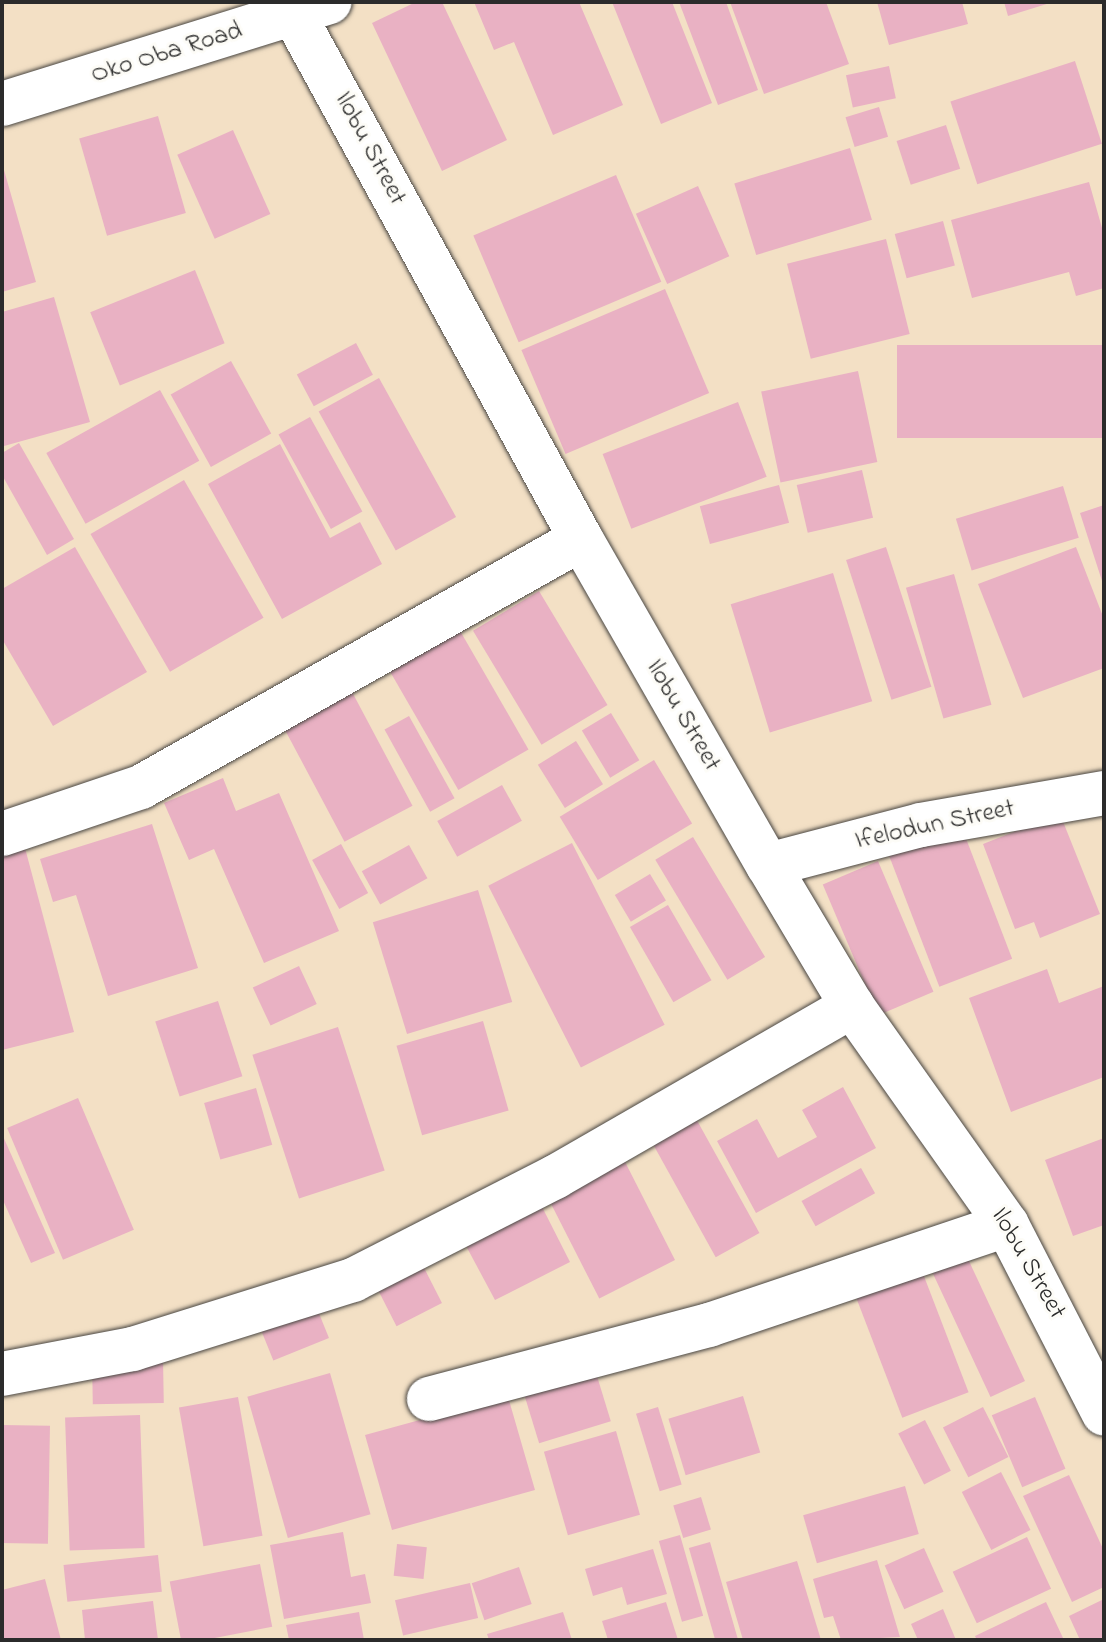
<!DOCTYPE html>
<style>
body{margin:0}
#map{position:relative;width:1106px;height:1642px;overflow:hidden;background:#f3e0c5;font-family:"Indie Flower",sans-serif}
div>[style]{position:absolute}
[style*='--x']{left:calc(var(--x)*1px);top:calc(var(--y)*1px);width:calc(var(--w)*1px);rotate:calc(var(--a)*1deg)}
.building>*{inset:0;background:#e9b1c3;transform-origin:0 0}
.roads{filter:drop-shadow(0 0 2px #494642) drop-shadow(0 0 2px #494642)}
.minor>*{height:44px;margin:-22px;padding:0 22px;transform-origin:22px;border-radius:22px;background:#fff}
span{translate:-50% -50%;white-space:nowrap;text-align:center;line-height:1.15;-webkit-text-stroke:6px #fdfcf7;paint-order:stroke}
.street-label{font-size:26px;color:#2b2b2b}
.frame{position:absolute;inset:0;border:4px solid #2b2b2b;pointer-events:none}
</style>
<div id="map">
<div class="building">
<div style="clip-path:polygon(416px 2px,442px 2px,507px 140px,442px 171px,372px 23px)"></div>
<div style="clip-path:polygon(474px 2px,579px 2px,623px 105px,553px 135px,514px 42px,494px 50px)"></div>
<div style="clip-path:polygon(612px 2px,672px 2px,712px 103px,661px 124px)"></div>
<div style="clip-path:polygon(679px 2px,726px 2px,758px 90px,718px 105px)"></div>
<div style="clip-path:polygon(730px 2px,826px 2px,849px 64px,764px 94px)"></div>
<div style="clip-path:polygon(877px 2px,962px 2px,968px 24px,889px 45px)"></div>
<div style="clip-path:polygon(1004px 2px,1050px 2px,1050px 3px,1008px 16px)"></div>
<div style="left:1075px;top:61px;width:87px;height:131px;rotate:72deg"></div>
<div style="left:889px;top:66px;width:33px;height:44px;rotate:78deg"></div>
<div style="left:879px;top:107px;width:31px;height:35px;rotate:73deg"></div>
<div style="left:158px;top:116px;width:101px;height:82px;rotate:74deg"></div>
<div style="left:946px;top:125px;width:46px;height:52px;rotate:72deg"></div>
<div style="left:233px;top:130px;width:92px;height:61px;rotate:66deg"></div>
<div style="left:850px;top:148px;width:75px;height:121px;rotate:73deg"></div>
<div style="clip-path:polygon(2px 163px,36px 282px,2px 292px)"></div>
<div style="left:616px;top:175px;width:116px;height:155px;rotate:67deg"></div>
<div style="clip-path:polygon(1089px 182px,1104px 235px,1104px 288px,1076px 296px,1069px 272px,972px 298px,951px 220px)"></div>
<div style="left:698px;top:186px;width:77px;height:68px;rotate:66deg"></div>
<div style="left:943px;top:221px;width:46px;height:50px;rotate:75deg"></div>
<div style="left:886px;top:239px;width:98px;height:102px;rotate:76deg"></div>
<div style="left:195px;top:270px;width:79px;height:113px;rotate:68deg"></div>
<div style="left:665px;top:289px;width:113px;height:156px;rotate:67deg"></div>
<div style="clip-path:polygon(54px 297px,90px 422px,4px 446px,2px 312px)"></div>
<div style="left:356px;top:343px;width:36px;height:67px;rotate:62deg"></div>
<div style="left:1104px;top:345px;width:93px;height:207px;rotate:90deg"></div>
<div style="left:231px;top:361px;width:83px;height:69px;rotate:61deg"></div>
<div style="left:858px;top:371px;width:93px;height:99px;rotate:78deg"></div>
<div style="left:379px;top:378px;width:159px;height:69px;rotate:61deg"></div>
<div style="left:160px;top:390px;width:81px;height:130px;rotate:61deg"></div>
<div style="left:738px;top:402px;width:80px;height:145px;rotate:69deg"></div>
<div style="left:310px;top:417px;width:108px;height:36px;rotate:61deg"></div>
<div style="clip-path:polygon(19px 443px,74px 539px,47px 555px,2px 475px,2px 453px)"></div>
<div style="clip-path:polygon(280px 444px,330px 538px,360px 522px,382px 564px,282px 619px,208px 484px)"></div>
<div style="left:862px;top:470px;width:49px;height:67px;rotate:77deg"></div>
<div style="left:184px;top:480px;width:159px;height:108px;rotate:60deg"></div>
<div style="left:779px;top:485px;width:39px;height:82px;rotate:75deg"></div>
<div style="left:1063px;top:486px;width:54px;height:112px;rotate:73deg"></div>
<div style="clip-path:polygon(1104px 505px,1104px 584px,1103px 584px,1080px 513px)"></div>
<div style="clip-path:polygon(75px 547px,147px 672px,53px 726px,2px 639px,2px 589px)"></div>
<div style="left:886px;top:547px;width:147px;height:42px;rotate:72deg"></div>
<div style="clip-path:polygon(1076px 547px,1104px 619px,1104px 668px,1023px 698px,978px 584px)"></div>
<div style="left:833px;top:573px;width:134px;height:107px;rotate:73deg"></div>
<div style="left:954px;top:574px;width:136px;height:50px;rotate:74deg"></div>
<div style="left:539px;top:591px;width:133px;height:77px;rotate:59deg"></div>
<div style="left:459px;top:629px;width:139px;height:81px;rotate:60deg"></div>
<div style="left:351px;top:690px;width:131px;height:77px;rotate:62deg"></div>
<div style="left:611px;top:713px;width:55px;height:34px;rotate:59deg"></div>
<div style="left:409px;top:716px;width:94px;height:28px;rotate:61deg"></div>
<div style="left:576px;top:741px;width:51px;height:45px;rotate:58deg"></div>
<div style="left:654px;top:760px;width:74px;height:110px;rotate:59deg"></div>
<div style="clip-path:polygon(223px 778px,236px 811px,279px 793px,339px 931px,264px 963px,214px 849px,189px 860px,164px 803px)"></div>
<div style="left:502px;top:785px;width:41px;height:74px;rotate:61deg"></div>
<div style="clip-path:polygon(1060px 814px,1100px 914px,1040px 938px,1034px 922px,1015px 929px,983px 844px)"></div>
<div style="clip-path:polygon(152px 824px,198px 968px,108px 996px,76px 895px,53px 902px,40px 859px)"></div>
<div style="left:962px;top:828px;width:140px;height:78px;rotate:69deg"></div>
<div style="left:693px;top:837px;width:140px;height:44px;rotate:59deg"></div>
<div style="left:572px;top:843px;width:204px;height:94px;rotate:63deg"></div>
<div style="left:341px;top:844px;width:56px;height:33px;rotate:61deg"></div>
<div style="left:409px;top:845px;width:38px;height:54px;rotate:61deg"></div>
<div style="clip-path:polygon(25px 848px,74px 1032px,2px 1050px,2px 854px)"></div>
<div style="left:878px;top:861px;width:142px;height:60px;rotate:67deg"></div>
<div style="left:650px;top:874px;width:31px;height:41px;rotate:59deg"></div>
<div style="left:478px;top:890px;width:117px;height:110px;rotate:73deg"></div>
<div style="left:668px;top:905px;width:87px;height:44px;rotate:60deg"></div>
<div style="left:299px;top:966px;width:42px;height:51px;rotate:65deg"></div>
<div style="clip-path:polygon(1047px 969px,1059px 1003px,1104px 986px,1104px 1077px,1011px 1112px,969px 998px)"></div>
<div style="left:218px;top:1001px;width:79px;height:66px;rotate:72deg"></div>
<div style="left:483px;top:1021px;width:93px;height:90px;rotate:74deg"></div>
<div style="left:338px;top:1027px;width:151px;height:90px;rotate:72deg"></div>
<div style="clip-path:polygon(843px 1087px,876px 1148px,756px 1213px,717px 1141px,757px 1119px,778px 1158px,817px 1137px,802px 1110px)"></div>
<div style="left:256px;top:1088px;width:59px;height:54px;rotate:74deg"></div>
<div style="left:78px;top:1098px;width:143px;height:77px;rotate:67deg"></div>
<div style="left:694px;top:1115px;width:135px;height:50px;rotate:61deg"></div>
<div style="clip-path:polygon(2px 1134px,55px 1253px,31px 1263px,2px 1198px)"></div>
<div style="clip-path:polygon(1104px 1138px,1104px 1225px,1073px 1236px,1045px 1160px)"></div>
<div style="left:621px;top:1154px;width:119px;height:85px;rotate:63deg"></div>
<div style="left:861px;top:1168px;width:29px;height:68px;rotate:61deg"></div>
<div style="clip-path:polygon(535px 1193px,570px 1262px,495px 1300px,465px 1244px)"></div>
<div style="left:962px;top:1246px;width:149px;height:38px;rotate:65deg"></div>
<div style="left:417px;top:1254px;width:55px;height:51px;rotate:63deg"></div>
<div style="left:922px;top:1271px;width:130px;height:71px;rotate:69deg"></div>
<div style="left:314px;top:1301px;width:40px;height:60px;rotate:68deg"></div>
<div style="left:163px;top:1358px;width:45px;height:71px;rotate:89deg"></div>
<div style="left:593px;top:1363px;width:61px;height:75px;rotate:73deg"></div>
<div style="left:330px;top:1373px;width:147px;height:86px;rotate:74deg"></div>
<div style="clip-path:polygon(504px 1383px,535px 1490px,392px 1530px,365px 1435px,438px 1415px)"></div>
<div style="left:743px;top:1396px;width:59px;height:78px;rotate:73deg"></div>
<div style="left:238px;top:1397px;width:141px;height:60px;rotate:80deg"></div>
<div style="left:1035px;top:1397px;width:78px;height:47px;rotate:67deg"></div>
<div style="left:658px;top:1407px;width:81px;height:23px;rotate:73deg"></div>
<div style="left:983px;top:1407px;width:56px;height:45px;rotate:63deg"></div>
<div style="left:140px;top:1415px;width:133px;height:75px;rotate:88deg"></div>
<div style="left:925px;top:1420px;width:57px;height:30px;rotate:63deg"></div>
<div style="left:2px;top:1425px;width:48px;height:118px;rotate:1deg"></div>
<div style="left:616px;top:1431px;width:87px;height:75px;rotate:74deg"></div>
<div style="left:1001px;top:1472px;width:65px;height:44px;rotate:63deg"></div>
<div style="clip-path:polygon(1069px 1475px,1104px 1551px,1104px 1587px,1072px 1602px,1023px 1496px)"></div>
<div style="left:905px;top:1486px;width:50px;height:106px;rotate:74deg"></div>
<div style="left:701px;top:1497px;width:34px;height:29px;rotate:73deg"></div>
<div style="clip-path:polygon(343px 1532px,351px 1577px,365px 1574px,371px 1603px,284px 1619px,270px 1545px)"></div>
<div style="left:680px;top:1535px;width:84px;height:22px;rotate:74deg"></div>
<div style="left:1027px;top:1537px;width:57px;height:82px;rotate:65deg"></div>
<div style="left:710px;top:1542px;width:102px;height:22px;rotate:74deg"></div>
<div style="left:397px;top:1544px;width:30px;height:32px;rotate:6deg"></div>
<div style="left:924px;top:1548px;width:48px;height:43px;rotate:66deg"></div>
<div style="clip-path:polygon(653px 1549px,667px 1594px,627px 1605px,622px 1587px,593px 1596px,585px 1569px)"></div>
<div style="left:158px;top:1555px;width:37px;height:95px;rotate:84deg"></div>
<div style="clip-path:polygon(877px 1560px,900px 1637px,841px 1640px,833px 1616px,824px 1618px,813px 1579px)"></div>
<div style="clip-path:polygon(797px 1561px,821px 1640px,743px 1640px,726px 1582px)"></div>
<div style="left:260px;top:1564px;width:64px;height:92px;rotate:79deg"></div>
<div style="left:519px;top:1567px;width:39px;height:50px;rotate:71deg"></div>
<div style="clip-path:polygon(45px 1579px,61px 1640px,2px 1640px,2px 1590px)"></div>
<div style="left:470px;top:1583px;width:36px;height:77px;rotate:77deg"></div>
<div style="clip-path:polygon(1104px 1599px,1104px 1640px,1080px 1640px,1069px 1616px)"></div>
<div style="clip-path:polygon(153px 1601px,158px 1640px,85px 1640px,82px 1610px)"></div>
<div style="clip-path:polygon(666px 1602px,678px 1640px,608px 1640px,602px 1621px)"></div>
<div style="clip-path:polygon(1046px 1602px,1064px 1640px,977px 1640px,975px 1636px)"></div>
<div style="clip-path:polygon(943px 1609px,956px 1640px,918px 1640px,911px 1624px)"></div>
<div style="clip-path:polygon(359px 1612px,364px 1640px,289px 1640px,286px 1625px)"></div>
<div style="clip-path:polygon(563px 1612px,572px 1640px,489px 1640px,487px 1634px)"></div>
</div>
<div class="roads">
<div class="minor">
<div style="--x:287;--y:2;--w:612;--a:61.3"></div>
<div style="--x:581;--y:539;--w:376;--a:60.2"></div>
<div style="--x:768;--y:865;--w:164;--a:59.2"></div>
<div style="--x:852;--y:1006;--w:268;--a:54.7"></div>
<div style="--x:1007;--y:1225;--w:212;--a:62.8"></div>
<div style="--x:2;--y:104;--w:343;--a:-17.3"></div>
<div style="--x:2;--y:834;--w:147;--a:-18.7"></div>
<div style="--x:141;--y:787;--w:505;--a:-29.41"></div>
<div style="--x:768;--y:865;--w:158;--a:-14.7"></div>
<div style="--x:921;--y:825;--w:186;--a:-9.9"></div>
<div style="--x:2;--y:1374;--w:133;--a:-10.8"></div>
<div style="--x:133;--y:1349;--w:231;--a:-17.4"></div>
<div style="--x:353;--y:1280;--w:227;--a:-27"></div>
<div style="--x:555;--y:1177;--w:343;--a:-29.9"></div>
<div style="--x:429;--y:1399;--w:290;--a:-14.8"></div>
<div style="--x:709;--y:1325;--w:314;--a:-18.6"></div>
</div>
</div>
<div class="street-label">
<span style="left:167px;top:54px;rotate:-17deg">Oko Oba Road</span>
<span style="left:369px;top:149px;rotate:62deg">Ilobu Street</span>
<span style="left:682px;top:716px;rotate:60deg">Ilobu Street</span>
<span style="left:935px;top:826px;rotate:-12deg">Ifelodun Street</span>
<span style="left:1027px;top:1264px;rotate:60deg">Ilobu Street</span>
</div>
<div class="frame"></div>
</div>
